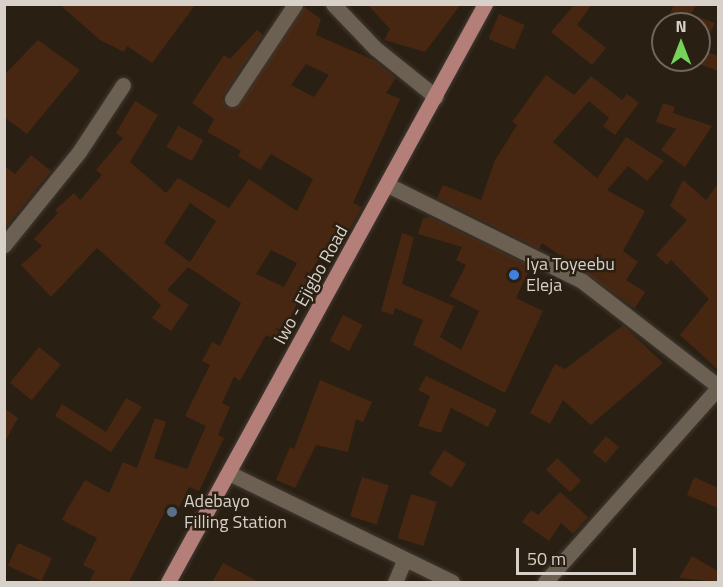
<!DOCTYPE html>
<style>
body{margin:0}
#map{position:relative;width:723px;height:587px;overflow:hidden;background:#291f13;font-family:"Titillium Web",sans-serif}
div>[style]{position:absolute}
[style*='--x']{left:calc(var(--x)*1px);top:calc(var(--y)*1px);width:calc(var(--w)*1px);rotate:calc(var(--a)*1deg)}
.building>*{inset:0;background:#472712;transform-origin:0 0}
.roads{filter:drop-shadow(0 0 2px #413931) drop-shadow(0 0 2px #413931)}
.minor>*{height:15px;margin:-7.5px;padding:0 7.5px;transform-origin:7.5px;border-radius:7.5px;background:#6b6052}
.major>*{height:15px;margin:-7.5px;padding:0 7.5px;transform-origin:7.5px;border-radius:7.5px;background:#b47f78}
.dots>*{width:16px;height:16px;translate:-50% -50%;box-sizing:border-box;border:3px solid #291f13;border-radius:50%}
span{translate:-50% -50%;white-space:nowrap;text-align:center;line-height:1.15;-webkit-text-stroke:5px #291f13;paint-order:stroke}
.poi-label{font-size:18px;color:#d8d1c9}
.left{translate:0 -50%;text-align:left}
.street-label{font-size:18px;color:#d8d1c9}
.frame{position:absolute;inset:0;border:6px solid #d8d1c9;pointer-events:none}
.north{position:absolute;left:651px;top:12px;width:60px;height:60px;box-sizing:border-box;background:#291f13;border:2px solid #6f665c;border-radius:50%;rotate:0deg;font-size:16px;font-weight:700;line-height:24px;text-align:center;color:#d8d1c9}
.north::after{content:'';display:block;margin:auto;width:21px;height:27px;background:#75d25b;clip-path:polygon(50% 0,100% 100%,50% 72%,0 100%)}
.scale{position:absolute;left:516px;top:548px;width:120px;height:27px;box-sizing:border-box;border:3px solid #d8d1c9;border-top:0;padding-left:8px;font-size:18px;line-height:21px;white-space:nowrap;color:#d8d1c9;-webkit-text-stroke:4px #291f13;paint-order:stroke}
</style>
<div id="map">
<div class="building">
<div style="clip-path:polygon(59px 4px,196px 4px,152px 63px,127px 46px,124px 52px,100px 40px)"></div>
<div style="clip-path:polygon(367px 4px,461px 4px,425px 52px,384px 40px,390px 29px)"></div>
<div style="clip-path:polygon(575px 4px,592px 4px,577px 25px,606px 48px,592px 65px,551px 32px)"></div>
<div style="clip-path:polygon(674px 4px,697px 4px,691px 14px,715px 23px,702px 50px,718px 56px,718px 71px,699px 64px,699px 24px,666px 24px)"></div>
<div style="clip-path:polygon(evenodd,304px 7px,321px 19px,316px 35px,374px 60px,396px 78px,386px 93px,400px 99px,353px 203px,362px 207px,349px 230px,340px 225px,311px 271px,280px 342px,266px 335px,240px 381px,234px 377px,222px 403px,230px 407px,218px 435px,224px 438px,199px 491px,189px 487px,174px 518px,164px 513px,129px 582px,89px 582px,95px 571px,83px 565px,97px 538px,62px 520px,68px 508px,85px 480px,109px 493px,123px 462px,137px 468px,155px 418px,166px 422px,154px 458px,187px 469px,206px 426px,185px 416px,210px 365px,202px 361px,212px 342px,220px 346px,241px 303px,188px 267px,167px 290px,189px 305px,171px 331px,152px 318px,161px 305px,97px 248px,51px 297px,21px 265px,42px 246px,34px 239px,58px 213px,55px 210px,74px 193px,80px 200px,102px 175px,96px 170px,123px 138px,116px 133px,135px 101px,158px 115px,130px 162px,166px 193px,178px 178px,229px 208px,249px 179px,297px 211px,313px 179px,271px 154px,260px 170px,238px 156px,241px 151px,207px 132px,214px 119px,192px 103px,224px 55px,230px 59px,257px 30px,263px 35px,222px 98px,226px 107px,237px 107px,304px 7px,306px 64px,329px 75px,314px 97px,291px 85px,306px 64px,304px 7px,190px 203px,216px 221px,190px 262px,164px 243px,190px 203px,304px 7px,271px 250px,297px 263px,284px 287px,256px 274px,271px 250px)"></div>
<div style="left:499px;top:14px;width:28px;height:27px;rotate:23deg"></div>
<div style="clip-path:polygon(38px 40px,80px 70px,27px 134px,4px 117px,4px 75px)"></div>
<div style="clip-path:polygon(546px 75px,574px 95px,591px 76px,622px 100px,627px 94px,639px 103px,615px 135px,603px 126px,609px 118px,589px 101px,553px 142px,597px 178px,626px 137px,664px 161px,647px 181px,628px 166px,607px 190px,645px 211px,623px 251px,638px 262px,626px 280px,645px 292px,635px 308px,542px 243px,539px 249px,437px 198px,443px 185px,481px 200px,495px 160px,517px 125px,512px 122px)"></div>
<div style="clip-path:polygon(663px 103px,675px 107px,673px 113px,712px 126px,685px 167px,661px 150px,676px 129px,656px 122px)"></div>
<div style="left:178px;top:126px;width:29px;height:24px;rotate:29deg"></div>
<div style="clip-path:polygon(31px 155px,51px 171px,4px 229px,4px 166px,15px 174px)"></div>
<div style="clip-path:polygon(683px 180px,706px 200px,718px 184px,718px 370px,680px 335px,709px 299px,671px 260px,667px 265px,656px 255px,687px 220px,670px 206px)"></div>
<div style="clip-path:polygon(430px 217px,531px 266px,516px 298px,543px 311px,505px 393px,413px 345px,423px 320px,395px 308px,393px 315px,381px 311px,402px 233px,414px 237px,402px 284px,454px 306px,440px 337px,461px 350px,479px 311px,450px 296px,466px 265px,456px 260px,462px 247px,418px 234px,423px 218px)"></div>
<div style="left:343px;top:315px;width:22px;height:29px;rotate:27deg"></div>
<div style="clip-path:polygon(623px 325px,663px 363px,591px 425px,563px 400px,550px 424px,530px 413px,555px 364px,565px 369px)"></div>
<div style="left:39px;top:347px;width:28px;height:46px;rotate:39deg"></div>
<div style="clip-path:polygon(426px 376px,497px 410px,488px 427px,451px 408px,441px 433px,418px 426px,430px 396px,418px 390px)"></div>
<div style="clip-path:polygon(320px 380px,372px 402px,363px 422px,356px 419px,348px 452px,316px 445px,295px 488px,276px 480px,290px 447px,294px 449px)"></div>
<div style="clip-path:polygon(126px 398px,142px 407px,111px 452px,55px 416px,62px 404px,106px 432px)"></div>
<div style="clip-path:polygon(4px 408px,18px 418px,4px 443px)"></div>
<div style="left:606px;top:436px;width:17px;height:21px;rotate:40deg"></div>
<div style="left:444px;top:450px;width:26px;height:28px;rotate:32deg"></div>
<div style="left:557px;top:458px;width:33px;height:16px;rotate:43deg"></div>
<div style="left:362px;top:477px;width:28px;height:41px;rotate:17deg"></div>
<div style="clip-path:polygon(694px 477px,718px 488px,718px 508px,687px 495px)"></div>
<div style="clip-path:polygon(560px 492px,588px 517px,573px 534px,561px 523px,549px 541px,522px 522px,531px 510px,538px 515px)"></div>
<div style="left:411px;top:494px;width:27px;height:46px;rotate:17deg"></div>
<div style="left:18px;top:543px;width:37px;height:25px;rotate:24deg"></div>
<div style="clip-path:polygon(692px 556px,718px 571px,718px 582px,679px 578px)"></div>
<div style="clip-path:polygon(223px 563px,259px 582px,212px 582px)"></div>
</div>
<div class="roads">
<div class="minor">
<div style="--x:333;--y:4;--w:61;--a:46.3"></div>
<div style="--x:375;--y:48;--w:78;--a:38.8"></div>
<div style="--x:232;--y:99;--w:114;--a:-56.4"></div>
<div style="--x:388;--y:185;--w:216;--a:26.3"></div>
<div style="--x:582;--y:281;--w:172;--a:37.7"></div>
<div style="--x:4;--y:245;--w:119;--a:-51.1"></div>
<div style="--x:79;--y:152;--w:80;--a:-56.7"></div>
<div style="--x:229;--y:473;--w:248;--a:26"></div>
<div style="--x:395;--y:582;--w:23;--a:-67"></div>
<div style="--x:545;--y:582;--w:260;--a:-48.3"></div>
</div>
<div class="major">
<div style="--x:168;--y:582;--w:659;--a:-61.26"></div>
</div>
</div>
<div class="dots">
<div style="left:514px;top:275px;background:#3f7fe0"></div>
<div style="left:172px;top:512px;background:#5c6f8a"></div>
</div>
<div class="poi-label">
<span class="left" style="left:526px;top:275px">Iya Toyeebu<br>Eleja</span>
<span class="left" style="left:184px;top:512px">Adebayo<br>Filling Station</span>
</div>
<div class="street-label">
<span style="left:311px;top:285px;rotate:-61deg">Iwo - Ejigbo Road</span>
</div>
<div class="frame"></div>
<div class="north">N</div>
<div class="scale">50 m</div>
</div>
